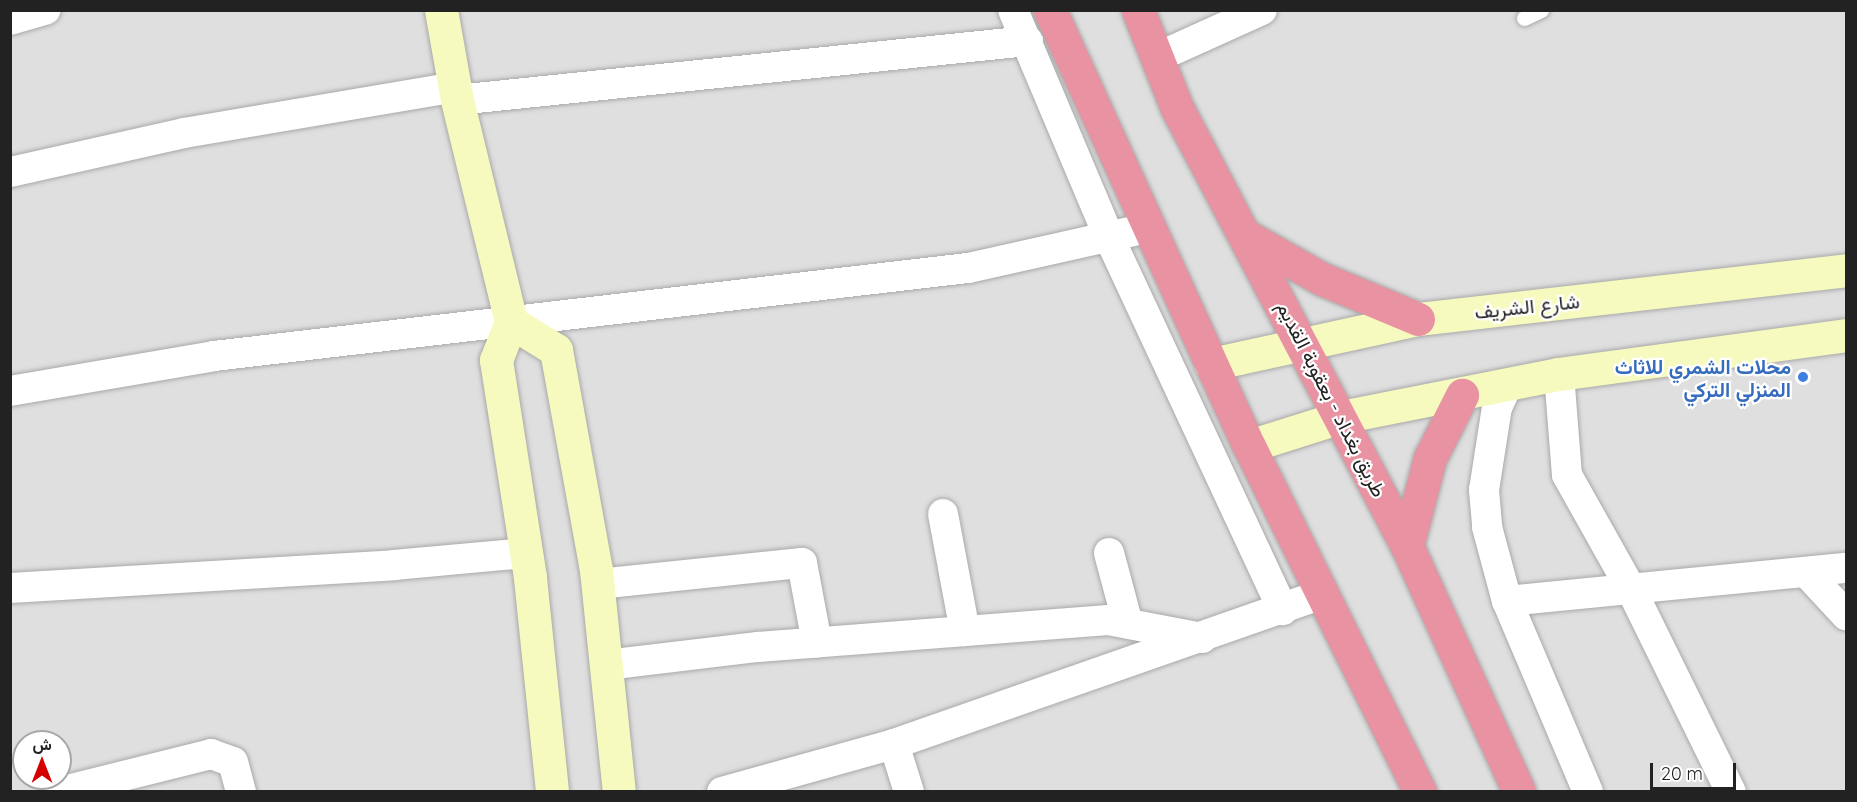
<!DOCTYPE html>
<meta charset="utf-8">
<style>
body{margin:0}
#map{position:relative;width:1857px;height:802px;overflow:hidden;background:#f2efe9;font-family:Quicksand,Vazirmatn,sans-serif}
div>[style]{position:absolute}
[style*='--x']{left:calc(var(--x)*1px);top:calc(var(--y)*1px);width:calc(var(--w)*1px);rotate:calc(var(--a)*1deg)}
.residential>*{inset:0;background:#e0dfdf}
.roads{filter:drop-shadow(0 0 2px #a9a9a9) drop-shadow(0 0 2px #a9a9a9)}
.lane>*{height:15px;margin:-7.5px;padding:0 7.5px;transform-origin:7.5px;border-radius:7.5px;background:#fff}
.street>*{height:30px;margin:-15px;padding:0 15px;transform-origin:15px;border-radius:15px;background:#fff}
.secondary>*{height:33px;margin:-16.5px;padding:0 16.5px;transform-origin:16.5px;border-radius:16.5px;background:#f7fabf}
.highway>*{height:33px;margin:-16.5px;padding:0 16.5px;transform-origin:16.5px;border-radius:16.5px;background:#e892a2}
.dots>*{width:16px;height:16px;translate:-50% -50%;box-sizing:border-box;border:3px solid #fff;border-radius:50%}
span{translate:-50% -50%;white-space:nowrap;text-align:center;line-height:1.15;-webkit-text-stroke:4.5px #fff;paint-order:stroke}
.street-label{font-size:20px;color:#222}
.shop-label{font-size:20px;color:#366cbe;font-weight:700}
.right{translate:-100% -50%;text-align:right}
.frame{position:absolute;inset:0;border:12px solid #222;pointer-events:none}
.north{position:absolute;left:12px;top:730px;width:60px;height:60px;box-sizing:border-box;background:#fff;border:2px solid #a7a7a7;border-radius:50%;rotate:0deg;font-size:16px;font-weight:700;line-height:24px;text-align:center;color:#222}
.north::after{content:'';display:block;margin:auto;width:21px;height:27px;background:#d40000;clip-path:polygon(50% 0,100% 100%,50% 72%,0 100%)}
.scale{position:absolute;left:1650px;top:763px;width:86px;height:27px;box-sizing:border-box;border:3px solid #222;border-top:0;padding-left:8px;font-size:18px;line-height:21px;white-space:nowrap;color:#222;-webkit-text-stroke:4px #fff;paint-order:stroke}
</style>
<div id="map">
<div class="residential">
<div style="clip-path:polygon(evenodd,10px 11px,1846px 11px,1846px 791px,11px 791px,10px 11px,24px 742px,60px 742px,60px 778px,24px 778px,24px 742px)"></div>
</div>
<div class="roads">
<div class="lane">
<div style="--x:1524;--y:18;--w:19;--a:-25"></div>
</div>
<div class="street">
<div style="--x:1013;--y:10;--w:244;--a:67.1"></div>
<div style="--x:1108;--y:235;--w:414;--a:65"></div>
<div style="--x:10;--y:20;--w:37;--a:-16"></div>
<div style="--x:1158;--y:57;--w:114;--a:-24.3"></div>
<div style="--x:457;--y:100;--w:574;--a:-5.9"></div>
<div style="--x:10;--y:172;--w:178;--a:-12.6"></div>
<div style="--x:184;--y:133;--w:275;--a:-9.6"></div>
<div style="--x:1559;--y:374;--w:101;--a:85.5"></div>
<div style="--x:1567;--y:475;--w:131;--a:60.7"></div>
<div style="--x:1631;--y:589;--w:226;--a:63.8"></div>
<div style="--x:1507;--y:386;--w:23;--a:115"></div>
<div style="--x:1497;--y:407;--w:84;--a:98.9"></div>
<div style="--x:1484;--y:490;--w:37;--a:85"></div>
<div style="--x:1487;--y:527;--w:77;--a:74.9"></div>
<div style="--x:1507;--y:601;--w:207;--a:67"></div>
<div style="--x:10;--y:391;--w:207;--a:-9.7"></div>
<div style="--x:214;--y:356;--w:759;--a:-6.66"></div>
<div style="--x:968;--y:268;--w:183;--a:-12.6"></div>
<div style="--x:943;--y:514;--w:119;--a:79.4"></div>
<div style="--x:1109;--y:553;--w:73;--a:75"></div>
<div style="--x:1806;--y:572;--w:59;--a:47.1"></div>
<div style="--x:598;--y:584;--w:205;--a:-5.9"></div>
<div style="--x:802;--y:563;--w:81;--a:79.4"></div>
<div style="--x:10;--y:588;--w:385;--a:-3.4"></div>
<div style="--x:394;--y:565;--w:133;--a:-5.2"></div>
<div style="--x:1507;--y:601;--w:341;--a:-5.6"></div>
<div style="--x:606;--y:665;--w:153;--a:-6.8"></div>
<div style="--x:758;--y:647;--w:351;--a:-4.4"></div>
<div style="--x:1108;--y:620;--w:96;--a:10.8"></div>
<div style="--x:894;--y:744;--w:50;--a:72.6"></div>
<div style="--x:59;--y:792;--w:157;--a:-14"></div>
<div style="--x:211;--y:754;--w:23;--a:20"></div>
<div style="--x:233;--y:762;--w:31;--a:75"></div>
<div style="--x:722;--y:792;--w:179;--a:-15.6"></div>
<div style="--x:894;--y:744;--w:450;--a:-19.3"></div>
</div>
<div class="secondary">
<div style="--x:441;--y:10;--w:91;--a:79.9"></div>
<div style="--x:457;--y:100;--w:228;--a:76.3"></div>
<div style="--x:511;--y:322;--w:41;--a:111.5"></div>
<div style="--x:496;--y:360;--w:221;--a:81.1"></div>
<div style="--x:530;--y:578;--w:215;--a:84.1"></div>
<div style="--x:511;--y:322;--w:53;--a:31.9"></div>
<div style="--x:556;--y:350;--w:224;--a:79.7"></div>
<div style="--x:596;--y:570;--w:223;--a:84.1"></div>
<div style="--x:1211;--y:364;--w:212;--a:-12.3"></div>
<div style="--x:1418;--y:319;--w:431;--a:-6.5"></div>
<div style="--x:1249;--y:446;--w:96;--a:-17.5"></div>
<div style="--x:1341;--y:417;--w:222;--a:-11.2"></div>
<div style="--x:1559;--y:374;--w:290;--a:-7.7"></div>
</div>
<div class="highway">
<div style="--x:1050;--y:10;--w:479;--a:65.5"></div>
<div style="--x:1249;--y:446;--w:386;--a:63.7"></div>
<div style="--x:1138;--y:10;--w:105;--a:68.3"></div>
<div style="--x:1177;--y:108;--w:495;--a:62.3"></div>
<div style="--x:1407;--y:546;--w:270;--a:65.5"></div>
<div style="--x:1248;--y:237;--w:85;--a:29.6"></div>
<div style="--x:1322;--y:279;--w:104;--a:22.6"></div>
<div style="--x:1407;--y:546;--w:91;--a:-75.4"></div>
<div style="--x:1430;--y:458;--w:71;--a:-63.1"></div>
</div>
</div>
<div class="dots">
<div style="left:1803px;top:377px;background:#3f7fe0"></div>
</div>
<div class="street-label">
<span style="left:1527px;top:306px;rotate:-6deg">شارع الشريف</span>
<span style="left:1332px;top:399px;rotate:63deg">طريق بغداد - بعقوبة القديم</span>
</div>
<div class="shop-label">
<span class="right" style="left:1791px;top:378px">محلات الشمري للاثاث<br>المنزلي التركي</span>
</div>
<div class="frame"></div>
<div class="north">ش</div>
<div class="scale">20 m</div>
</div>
